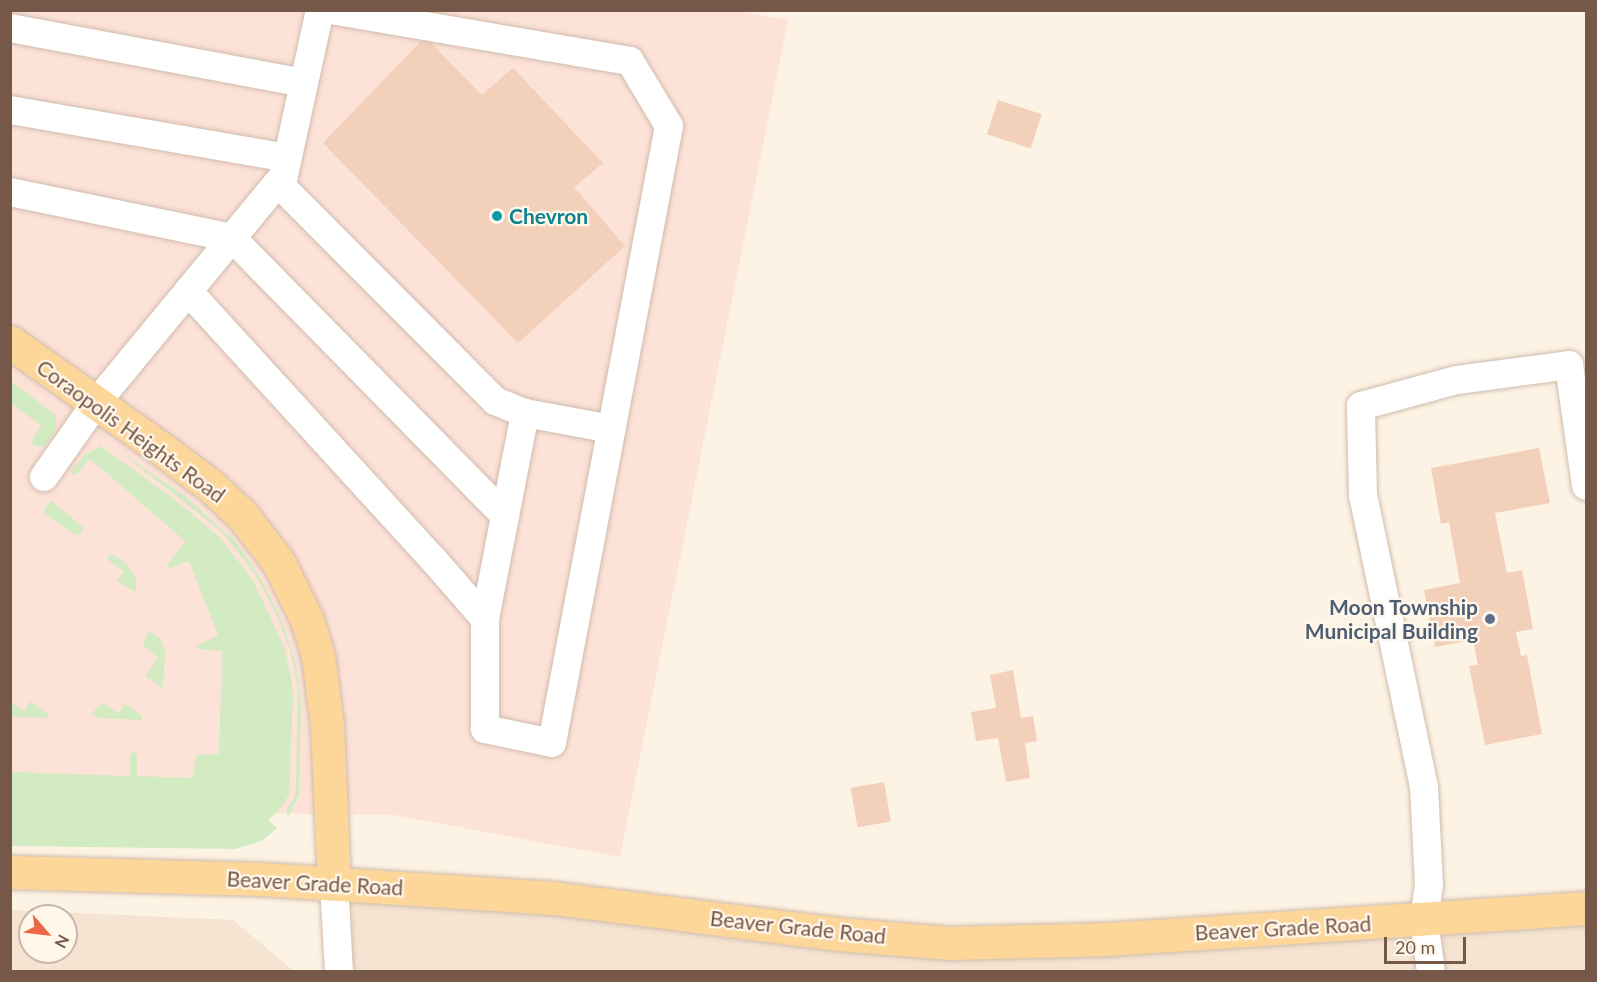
<!DOCTYPE html>
<style>
body{margin:0}
#map{position:relative;width:1597px;height:982px;overflow:hidden;background:#fdf3e4;font-family:Lato,sans-serif}
div>[style]{position:absolute}
[style*='--x']{left:calc(var(--x)*1px);top:calc(var(--y)*1px);width:calc(var(--w)*1px);rotate:calc(var(--a)*1deg)}
.residential>*{inset:0;background:#f5e4d2}
.commercial>*{inset:0;background:#fde2d7}
.green>*{inset:0;background:#d3ebc2}
.building>*{inset:0;background:#f3d0ba;transform-origin:0 0}
.roads{filter:drop-shadow(0 0 2px #d0bcad) drop-shadow(0 0 2px #d0bcad)}
.minor>*{height:28px;margin:-14px;padding:0 14px;transform-origin:14px;border-radius:14px;background:#fff}
.major>*{height:33px;margin:-16.5px;padding:0 16.5px;transform-origin:16.5px;border-radius:16.5px;background:#fdd79a}
.dots>*{width:16px;height:16px;translate:-50% -50%;box-sizing:border-box;border:3px solid #fff7ea;border-radius:50%}
span{translate:-50% -50%;white-space:nowrap;text-align:center;line-height:1.15;-webkit-text-stroke:4.5px #fff7ea;paint-order:stroke}
.culture-label{font-size:21px;color:#0d838f;font-weight:700}
.left{translate:0 -50%;text-align:left}
.street-label{font-size:21px;color:#765849}
.service-label{font-size:21px;color:#4e5e75;font-weight:700}
.right{translate:-100% -50%;text-align:right}
.frame{position:absolute;inset:0;border:12px solid #765849;pointer-events:none}
.north{position:absolute;left:18px;top:904px;width:60px;height:60px;box-sizing:border-box;background:#fff7ea;border:2px solid #c8b7aa;border-radius:50%;rotate:118deg;font-size:16px;font-weight:700;line-height:24px;text-align:center;color:#765849}
.north::after{content:'';display:block;margin:auto;width:21px;height:27px;background:#ea6845;clip-path:polygon(50% 0,100% 100%,50% 72%,0 100%)}
.scale{position:absolute;left:1384px;top:937px;width:82px;height:27px;box-sizing:border-box;border:3px solid #765849;border-top:0;padding-left:8px;font-size:18px;line-height:21px;white-space:nowrap;color:#765849;-webkit-text-stroke:4px #fff7ea;paint-order:stroke}
</style>
<div id="map">
<div class="residential">
<div style="clip-path:polygon(334px 883px,837px 934px,1586px 908px,1586px 971px,339px 971px)"></div>
<div style="clip-path:polygon(evenodd,11px 910px,233px 920px,294px 971px,11px 971px,11px 910px,30px 916px,66px 916px,66px 952px,30px 952px,30px 916px)"></div>
</div>
<div class="commercial">
<div style="clip-path:polygon(733px 10px,788px 20px,620px 857px,394px 815px,11px 810px,11px 11px)"></div>
</div>
<div class="green">
<div style="clip-path:polygon(11px 381px,56px 415px,55px 432px,44px 446px,37px 447px,31px 443px,41px 425px,11px 404px)"></div>
<div style="clip-path:polygon(100px 446px,173px 498px,220px 538px,253px 580px,284px 647px,292px 682px,293px 700px,289px 794px,281px 808px,268px 820px,277px 828px,263px 840px,250px 845px,235px 849px,11px 846px,11px 772px,130px 776px,130px 754px,134px 752px,137px 755px,137px 776px,193px 778px,196px 755px,219px 754px,222px 651px,198px 649px,196px 646px,218px 635px,189px 561px,170px 568px,166px 566px,185px 541px,90px 459px,77px 474px,72px 475px,71px 471px,85px 455px)"></div>
<div style="clip-path:polygon(118px 450px,185px 496px,235px 541px,260px 577px,280px 616px,295px 660px,301px 701px,299px 795px,288px 817px,286px 811px,294px 798px,296px 789px,298px 690px,291px 653px,277px 615px,254px 573px,222px 532px)"></div>
<div style="clip-path:polygon(51px 501px,83px 527px,81px 534px,75px 535px,45px 514px,44px 508px)"></div>
<div style="clip-path:polygon(109px 553px,123px 561px,132px 571px,136px 579px,136px 592px,117px 581px,124px 571px,108px 560px)"></div>
<div style="clip-path:polygon(152px 632px,161px 639px,165px 650px,163px 688px,145px 676px,158px 658px,143px 645px,147px 634px)"></div>
<div style="clip-path:polygon(31px 701px,48px 714px,48px 718px,11px 717px,11px 702px,24px 711px)"></div>
<div style="clip-path:polygon(102px 703px,119px 713px,125px 704px,141px 715px,143px 720px,97px 718px,92px 713px)"></div>
</div>
<div class="building">
<div style="clip-path:polygon(425px 37px,482px 95px,513px 68px,603px 163px,574px 187px,625px 246px,518px 343px,323px 143px)"></div>
<div style="left:998px;top:100px;width:46px;height:36px;rotate:18deg"></div>
<div style="clip-path:polygon(1539px 448px,1550px 503px,1495px 513px,1507px 573px,1522px 570px,1533px 629px,1516px 632px,1521px 656px,1527px 655px,1542px 734px,1485px 745px,1469px 666px,1478px 665px,1473px 640px,1435px 647px,1424px 590px,1460px 583px,1449px 522px,1441px 524px,1431px 468px)"></div>
<div style="clip-path:polygon(1013px 670px,1021px 718px,1033px 716px,1037px 741px,1025px 743px,1030px 778px,1006px 782px,998px 738px,976px 741px,971px 712px,996px 708px,990px 675px)"></div>
<div style="left:884px;top:782px;width:40px;height:34px;rotate:80deg"></div>
</div>
<div class="roads">
<div class="minor">
<div style="--x:10;--y:28;--w:299;--a:10.6"></div>
<div style="--x:10;--y:110;--w:282;--a:9.8"></div>
<div style="--x:278;--y:183;--w:308;--a:45.1"></div>
<div style="--x:495;--y:401;--w:32;--a:22"></div>
<div style="--x:525;--y:413;--w:88;--a:10.4"></div>
<div style="--x:10;--y:192;--w:227;--a:11.7"></div>
<div style="--x:232;--y:238;--w:390;--a:45.5"></div>
<div style="--x:188;--y:291;--w:362;--a:47.6"></div>
<div style="--x:432;--y:558;--w:81;--a:49"></div>
<div style="--x:485;--y:619;--w:110;--a:90"></div>
<div style="--x:485;--y:729;--w:68;--a:11.8"></div>
<div style="--x:552;--y:743;--w:628;--a:-79.26"></div>
<div style="--x:669;--y:126;--w:76;--a:-121"></div>
<div style="--x:630;--y:61;--w:303;--a:-170.3"></div>
<div style="--x:44;--y:477;--w:90;--a:-54.9"></div>
<div style="--x:96;--y:403;--w:296;--a:-50.5"></div>
<div style="--x:284;--y:175;--w:169;--a:-77.7"></div>
<div style="--x:485;--y:619;--w:210;--a:-79"></div>
<div style="--x:334;--y:883;--w:89;--a:86.8"></div>
<div style="--x:1431;--y:972;--w:52;--a:-97.7"></div>
<div style="--x:1424;--y:920;--w:35;--a:-82"></div>
<div style="--x:1429;--y:885;--w:98;--a:-92.9"></div>
<div style="--x:1424;--y:787;--w:297;--a:-101.8"></div>
<div style="--x:1363;--y:496;--w:90;--a:-91.3"></div>
<div style="--x:1361;--y:406;--w:99;--a:-15.2"></div>
<div style="--x:1457;--y:380;--w:113;--a:-7.6"></div>
<div style="--x:1569;--y:365;--w:122;--a:82"></div>
</div>
<div class="major">
<div style="--x:10;--y:342;--w:187;--a:35.2"></div>
<div style="--x:163;--y:450;--w:60;--a:36.9"></div>
<div style="--x:211;--y:486;--w:44;--a:43.2"></div>
<div style="--x:243;--y:516;--w:59;--a:52.5"></div>
<div style="--x:279;--y:563;--w:64;--a:63.8"></div>
<div style="--x:307;--y:620;--w:38;--a:73"></div>
<div style="--x:318;--y:656;--w:70;--a:82.6"></div>
<div style="--x:327;--y:725;--w:158;--a:87.5"></div>
<div style="--x:10;--y:872;--w:250;--a:1.6"></div>
<div style="--x:260;--y:879;--w:294;--a:3.7"></div>
<div style="--x:553;--y:898;--w:287;--a:7.2"></div>
<div style="--x:838;--y:934;--w:111;--a:4.6"></div>
<div style="--x:949;--y:943;--w:159;--a:-1.4"></div>
<div style="--x:1108;--y:939;--w:479;--a:-3.7"></div>
</div>
</div>
<div class="dots">
<div style="left:497px;top:216px;background:#0f9aa8"></div>
<div style="left:1490px;top:619px;background:#5c6f8a"></div>
</div>
<div class="culture-label">
<span class="left" style="left:509px;top:216px">Chevron</span>
</div>
<div class="street-label">
<span style="left:131px;top:431px;rotate:36deg">Coraopolis Heights Road</span>
<span style="left:315px;top:883px;rotate:3deg">Beaver Grade Road</span>
<span style="left:798px;top:927px;rotate:6deg">Beaver Grade Road</span>
<span style="left:1283px;top:928px;rotate:-3deg">Beaver Grade Road</span>
</div>
<div class="service-label">
<span class="right" style="left:1478px;top:619px">Moon Township<br>Municipal Building</span>
</div>
<div class="frame"></div>
<div class="north">N</div>
<div class="scale">20 m</div>
</div>
